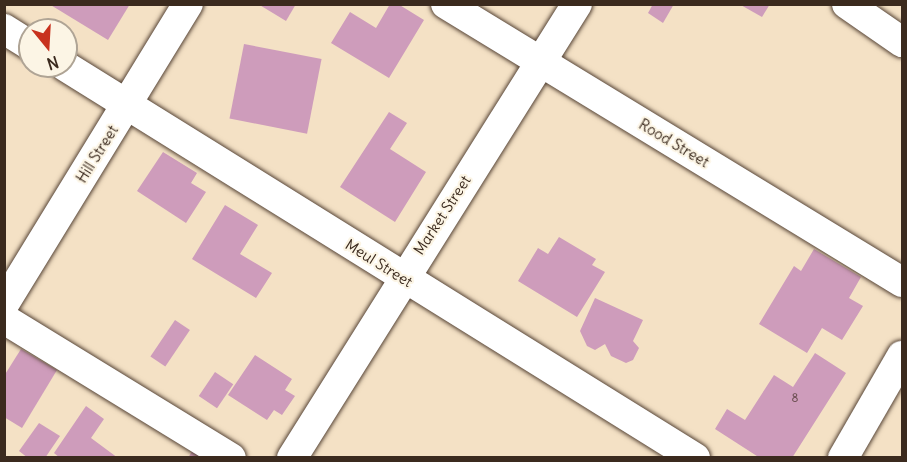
<!DOCTYPE html>
<style>
body{margin:0}
#map{position:relative;width:907px;height:462px;overflow:hidden;background:#f4e1c5;font-family:Delius,sans-serif}
div>[style]{position:absolute}
[style*='--x']{left:calc(var(--x)*1px);top:calc(var(--y)*1px);width:calc(var(--w)*1px);rotate:calc(var(--a)*1deg)}
.building>*{inset:0;background:#ce9cbb;transform-origin:0 0}
.roads{filter:drop-shadow(0 0 2px #574537) drop-shadow(0 0 2px #574537)}
.minor>*{height:30px;margin:-15px;padding:0 15px;transform-origin:15px;border-radius:15px;background:#fff}
span{translate:-50% -50%;white-space:nowrap;text-align:center;line-height:1.15;-webkit-text-stroke:4.5px #fcf5e5;paint-order:stroke}
.number-label{font-size:12px;color:#604645}
.number-label span{-webkit-text-stroke-width:0}
.street-label{font-size:15px;color:#3b2a1e}
.frame{position:absolute;inset:0;border:6px solid #3b2a1e;pointer-events:none}
.north{position:absolute;left:18px;top:18px;width:60px;height:60px;box-sizing:border-box;background:#fcf5e5;border:2px solid #afa495;border-radius:50%;rotate:162deg;font-size:16px;font-weight:700;line-height:24px;text-align:center;color:#3b2a1e}
.north::after{content:'';display:block;margin:auto;width:21px;height:27px;background:#c8321e;clip-path:polygon(50% 0,100% 100%,50% 72%,0 100%)}
</style>
<div id="map">
<div class="building">
<div style="clip-path:polygon(49px 4px,130px 4px,108px 40px)"></div>
<div style="clip-path:polygon(258px 4px,296px 4px,286px 21px)"></div>
<div style="clip-path:polygon(390px 4px,398px 4px,424px 20px,389px 78px,331px 43px,350px 12px,376px 28px)"></div>
<div style="clip-path:polygon(653px 4px,674px 4px,663px 23px,648px 13px)"></div>
<div style="clip-path:polygon(739px 4px,770px 4px,762px 17px)"></div>
<div style="left:244px;top:44px;width:79px;height:76px;rotate:11deg"></div>
<div style="clip-path:polygon(389px 112px,407px 123px,390px 149px,426px 172px,395px 222px,340px 187px)"></div>
<div style="clip-path:polygon(163px 152px,197px 173px,191px 183px,206px 192px,186px 223px,137px 191px)"></div>
<div style="clip-path:polygon(225px 205px,258px 225px,240px 254px,272px 273px,256px 298px,192px 259px)"></div>
<div style="clip-path:polygon(559px 237px,596px 259px,592px 265px,605px 272px,577px 317px,518px 281px,538px 248px,548px 254px)"></div>
<div style="clip-path:polygon(814px 249px,861px 277px,849px 298px,863px 306px,842px 340px,822px 328px,807px 353px,759px 324px,794px 266px,801px 271px)"></div>
<div style="clip-path:polygon(595px 298px,643px 320px,633px 341px,639px 348px,633px 360px,626px 363px,611px 356px,605px 344px,595px 350px,587px 346px,580px 331px)"></div>
<div style="left:175px;top:320px;width:18px;height:44px;rotate:34deg"></div>
<div style="clip-path:polygon(21px 349px,57px 370px,22px 428px,4px 417px,4px 376px)"></div>
<div style="clip-path:polygon(815px 353px,846px 373px,792px 458px,760px 458px,715px 429px,727px 409px,745px 420px,774px 375px,793px 387px)"></div>
<div style="clip-path:polygon(255px 355px,292px 379px,285px 390px,295px 396px,282px 415px,274px 410px,267px 420px,228px 395px)"></div>
<div style="left:215px;top:372px;width:22px;height:29px;rotate:34deg"></div>
<div style="clip-path:polygon(86px 406px,104px 419px,91px 438px,118px 458px,60px 458px,54px 453px)"></div>
<div style="clip-path:polygon(39px 423px,60px 436px,45px 458px,28px 458px,19px 451px)"></div>
<div style="clip-path:polygon(194px 448px,209px 458px,188px 458px)"></div>
</div>
<div class="roads">
<div class="minor">
<div style="--x:446;--y:4;--w:534;--a:31.37"></div>
<div style="--x:847;--y:4;--w:67;--a:34.6"></div>
<div style="--x:4;--y:29;--w:31;--a:32"></div>
<div style="--x:65;--y:66;--w:742;--a:31.89"></div>
<div style="--x:4;--y:304;--w:352;--a:-58.5"></div>
<div style="--x:4;--y:319;--w:266;--a:31.5"></div>
<div style="--x:292;--y:458;--w:536;--a:-57.88"></div>
<div style="--x:843;--y:458;--w:118;--a:-60"></div>
</div>
</div>
<div class="number-label">
<span style="left:795px;top:398px">8</span>
</div>
<div class="street-label">
<span style="left:674px;top:143px;rotate:31deg">Rood Street</span>
<span style="left:97px;top:154px;rotate:-58deg">Hill Street</span>
<span style="left:442px;top:215px;rotate:-57deg">Market Street</span>
<span style="left:379px;top:263px;rotate:32deg">Meul Street</span>
</div>
<div class="frame"></div>
<div class="north">N</div>
</div>
